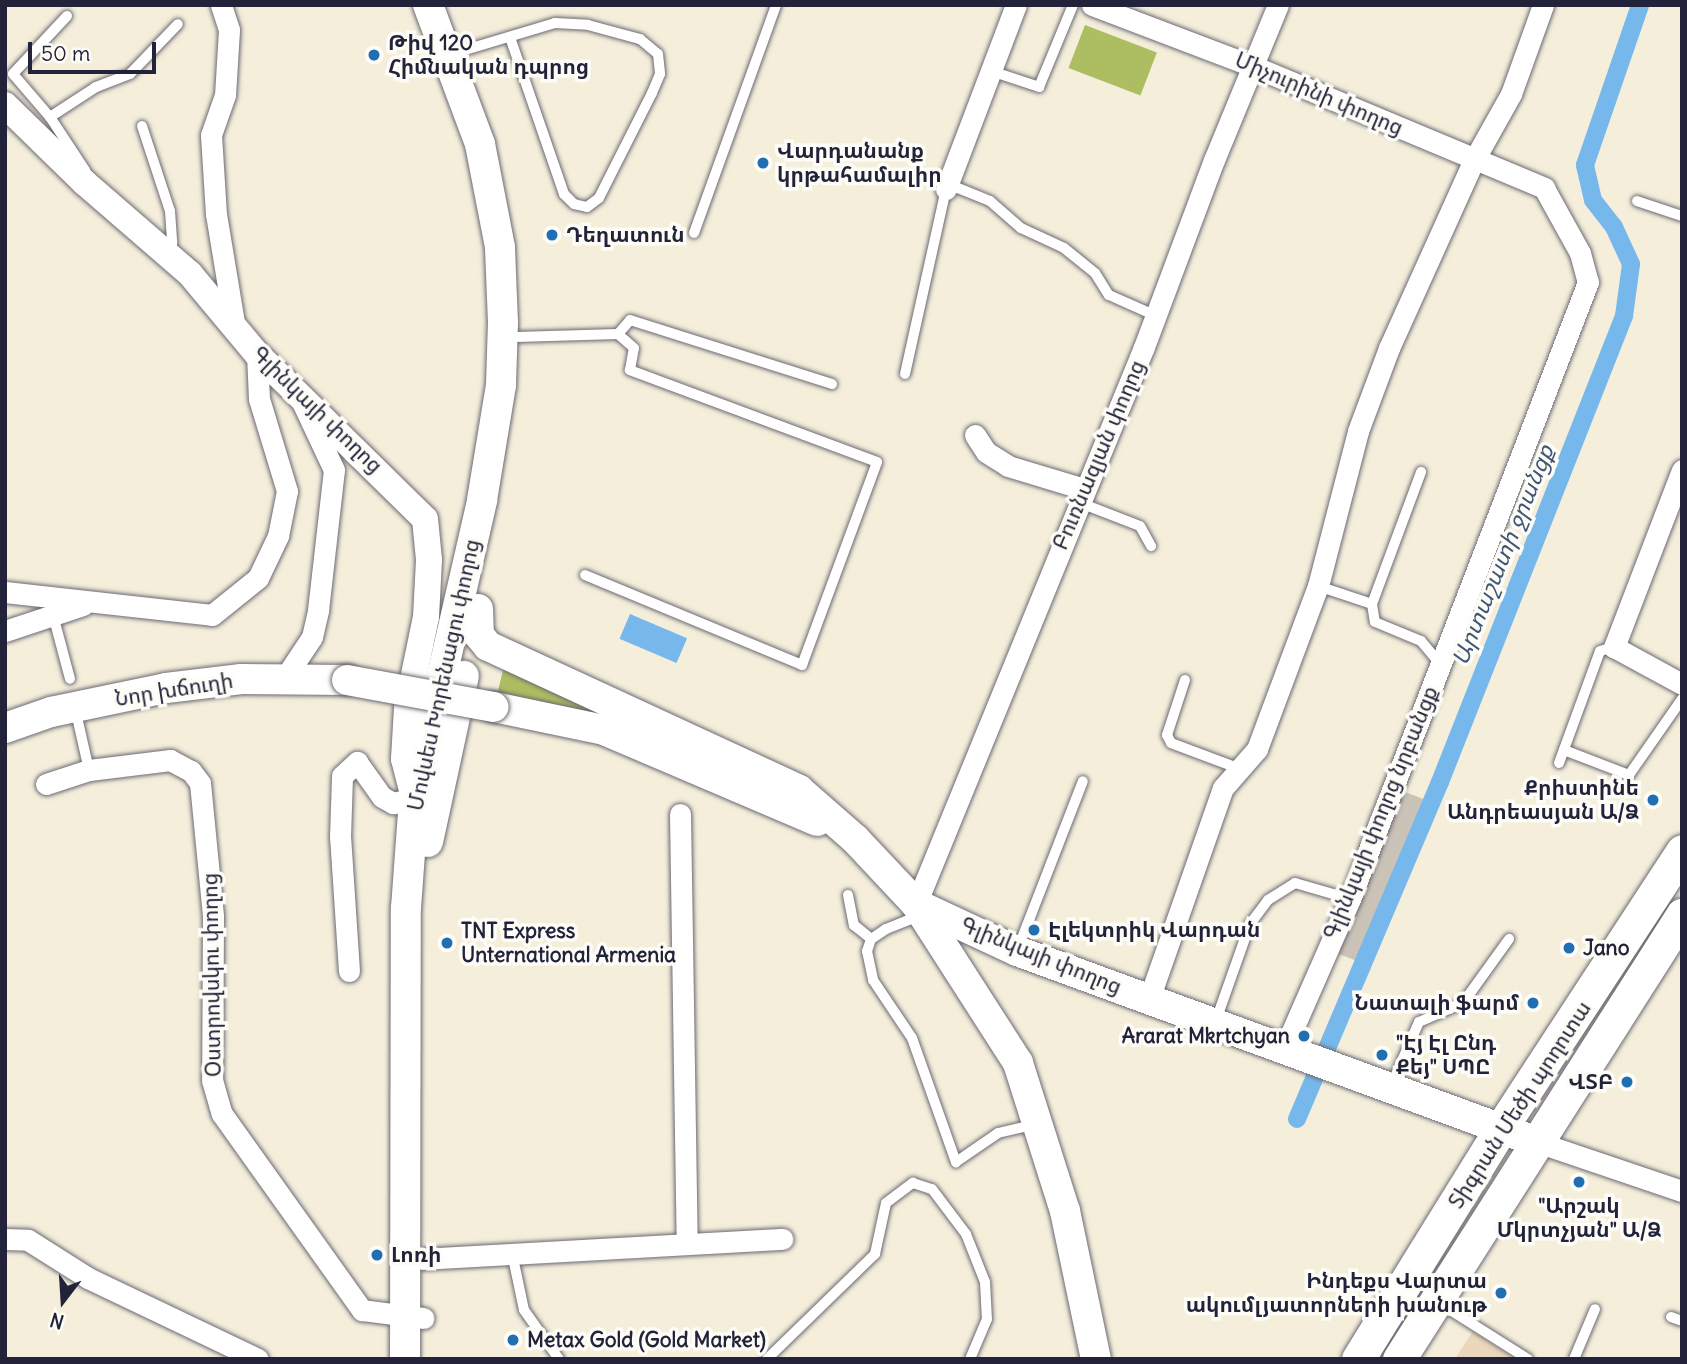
<!DOCTYPE html>
<meta charset="utf-8">
<style>
body{margin:0}
#map{position:relative;width:1687px;height:1364px;overflow:hidden;background:#f4eedb;font-family:Delius,"Noto Sans Armenian",sans-serif}
div>[style]{position:absolute}
[style*='--x']{left:calc(var(--x)*1px);top:calc(var(--y)*1px);width:calc(var(--w)*1px);rotate:calc(var(--a)*1deg)}
.built>*{inset:0;background:#ebd8ba}
.industrial>*{inset:0;background:#cbc3b8;transform-origin:0 0}
.green>*{inset:0;background:#adbe62;transform-origin:0 0}
.water>*{inset:0;background:#77b8ec;transform-origin:0 0}
.canal>*{height:18px;margin:-9px;padding:0 9px;transform-origin:9px;border-radius:9px;background:#77b8ec}
.roads{filter:drop-shadow(0 0 2px #6c6973) drop-shadow(0 0 2px #6c6973)}
.service>*{height:10px;margin:-5px;padding:0 5px;transform-origin:5px;border-radius:5px;background:#fff}
.minor>*{height:21px;margin:-10.5px;padding:0 10.5px;transform-origin:10.5px;border-radius:10.5px;background:#fff}
.tertiary>*{height:26px;margin:-13px;padding:0 13px;transform-origin:13px;border-radius:13px;background:#fff}
.secondary>*{height:30px;margin:-15px;padding:0 15px;transform-origin:15px;border-radius:15px;background:#fff}
.primary>*{height:33px;margin:-16.5px;padding:0 16.5px;transform-origin:16.5px;border-radius:16.5px;background:#fff}
.bridges{filter:drop-shadow(0 0 2px #6c6973) drop-shadow(0 0 2px #6c6973)}
.secondary-bridge>*{height:30px;margin:-15px;padding:0 15px;transform-origin:15px;border-radius:15px;background:#fff}
.dots>*{width:19px;height:19px;translate:-50% -50%;box-sizing:border-box;border:4px solid #fdfcf7;border-radius:50%}
span{translate:-50% -50%;white-space:nowrap;text-align:center;line-height:1.15;-webkit-text-stroke:7px #fdfcf7;paint-order:stroke}
.poi-label{font-size:21px;color:#22223b;font-weight:700}
.left{translate:0 -50%;text-align:left}
.right{translate:-100% -50%;text-align:right}
.street-label{font-size:21px;color:#22223b}
.water-label{font-size:23px;color:#405679;font-style:italic}
.frame{position:absolute;inset:0;border:7px solid #22223b;pointer-events:none}
.north{position:absolute;left:28px;top:1266px;width:70px;height:70px;-webkit-text-stroke:5px #fdfcf7;paint-order:stroke;rotate:197deg;font-size:19px;font-weight:700;line-height:28px;text-align:center;color:#22223b}
.north::after{content:'';display:block;margin:auto;width:24px;height:32px;background:#22223b;clip-path:polygon(50% 0,100% 100%,50% 72%,0 100%)}
.scale{position:absolute;left:28px;top:42px;width:128px;height:32px;box-sizing:border-box;border:4px solid #22223b;border-top:0;padding-left:9px;font-size:21px;line-height:24px;white-space:nowrap;color:#22223b;-webkit-text-stroke:5px #fdfcf7;paint-order:stroke}
</style>
<div id="map">
<div class="built">
<div style="clip-path:polygon(1473px 1331px,1515px 1359px,1455px 1359px)"></div>
</div>
<div class="industrial">
<div style="left:1400px;top:790px;width:25px;height:175px;rotate:21deg"></div>
</div>
<div class="green">
<div style="left:1085px;top:25px;width:77px;height:46px;rotate:21deg"></div>
<div style="clip-path:polygon(504px 666px,752px 781px,497px 695px)"></div>
</div>
<div class="water">
<div style="left:630px;top:614px;width:62px;height:27px;rotate:23deg"></div>
</div>
<div class="canal">
<div style="--x:1297;--y:1119;--w:366;--a:-67"></div>
<div style="--x:1440;--y:782;--w:501;--a:-68.45"></div>
<div style="--x:1624;--y:316;--w:52;--a:-82.3"></div>
<div style="--x:1631;--y:264;--w:41;--a:-114.7"></div>
<div style="--x:1614;--y:227;--w:34;--a:-128"></div>
<div style="--x:1593;--y:200;--w:36;--a:-103"></div>
<div style="--x:1585;--y:165;--w:169;--a:-71"></div>
</div>
<div class="roads">
<div class="service">
<div style="--x:67;--y:16;--w:79;--a:133"></div>
<div style="--x:13;--y:74;--w:57;--a:49.3"></div>
<div style="--x:50;--y:117;--w:64;--a:56.6"></div>
<div style="--x:458;--y:53;--w:8;--a:-23"></div>
<div style="--x:465;--y:50;--w:94;--a:-16.7"></div>
<div style="--x:555;--y:23;--w:33;--a:3"></div>
<div style="--x:588;--y:25;--w:54;--a:15.1"></div>
<div style="--x:640;--y:39;--w:23;--a:40"></div>
<div style="--x:658;--y:54;--w:20;--a:84"></div>
<div style="--x:660;--y:74;--w:21;--a:113"></div>
<div style="--x:652;--y:93;--w:118;--a:116.8"></div>
<div style="--x:599;--y:198;--w:15;--a:143"></div>
<div style="--x:587;--y:207;--w:13;--a:-167"></div>
<div style="--x:574;--y:204;--w:14;--a:-135"></div>
<div style="--x:564;--y:194;--w:166;--a:-109"></div>
<div style="--x:991;--y:71;--w:51;--a:18.4"></div>
<div style="--x:1039;--y:87;--w:89;--a:-67.5"></div>
<div style="--x:50;--y:117;--w:55;--a:-33.1"></div>
<div style="--x:96;--y:87;--w:36;--a:-21"></div>
<div style="--x:130;--y:74;--w:69;--a:-46.2"></div>
<div style="--x:142;--y:126;--w:89;--a:71.8"></div>
<div style="--x:170;--y:211;--w:32;--a:86"></div>
<div style="--x:172;--y:243;--w:9;--a:122"></div>
<div style="--x:948;--y:184;--w:45;--a:22"></div>
<div style="--x:990;--y:201;--w:41;--a:41.1"></div>
<div style="--x:1021;--y:228;--w:47;--a:24.9"></div>
<div style="--x:1064;--y:248;--w:40;--a:39"></div>
<div style="--x:1095;--y:273;--w:26;--a:58"></div>
<div style="--x:1109;--y:295;--w:49;--a:24"></div>
<div style="--x:1637;--y:201;--w:47;--a:18.4"></div>
<div style="--x:694;--y:233;--w:242;--a:-70.2"></div>
<div style="--x:516;--y:337;--w:102;--a:-1.7"></div>
<div style="--x:618;--y:334;--w:18;--a:-49"></div>
<div style="--x:630;--y:320;--w:212;--a:17.6"></div>
<div style="--x:905;--y:374;--w:189;--a:-77.5"></div>
<div style="--x:1078;--y:502;--w:66;--a:21.2"></div>
<div style="--x:1140;--y:526;--w:23;--a:61"></div>
<div style="--x:585;--y:575;--w:235;--a:22.5"></div>
<div style="--x:802;--y:665;--w:216;--a:-69.7"></div>
<div style="--x:877;--y:462;--w:264;--a:-159.6"></div>
<div style="--x:630;--y:370;--w:22;--a:-80"></div>
<div style="--x:634;--y:348;--w:21;--a:-139"></div>
<div style="--x:1318;--y:586;--w:57;--a:18.4"></div>
<div style="--x:1372;--y:604;--w:18;--a:81"></div>
<div style="--x:1375;--y:622;--w:50;--a:22.4"></div>
<div style="--x:1421;--y:641;--w:30;--a:50"></div>
<div style="--x:1372;--y:604;--w:141;--a:-69.6"></div>
<div style="--x:53;--y:615;--w:66;--a:75.1"></div>
<div style="--x:1185;--y:680;--w:58;--a:108.1"></div>
<div style="--x:1167;--y:735;--w:9;--a:63"></div>
<div style="--x:1171;--y:743;--w:74;--a:20.6"></div>
<div style="--x:75;--y:708;--w:64;--a:77.3"></div>
<div style="--x:1564;--y:750;--w:70;--a:21"></div>
<div style="--x:1629;--y:775;--w:93;--a:-55.1"></div>
<div style="--x:1559;--y:763;--w:119;--a:-69.9"></div>
<div style="--x:1600;--y:651;--w:15;--a:-16"></div>
<div style="--x:848;--y:895;--w:31;--a:79"></div>
<div style="--x:854;--y:925;--w:22;--a:39"></div>
<div style="--x:921;--y:915;--w:38;--a:158"></div>
<div style="--x:886;--y:929;--w:18;--a:146"></div>
<div style="--x:871;--y:939;--w:13;--a:108"></div>
<div style="--x:867;--y:951;--w:30;--a:78"></div>
<div style="--x:873;--y:980;--w:70;--a:56.1"></div>
<div style="--x:912;--y:1038;--w:132;--a:70.5"></div>
<div style="--x:956;--y:1162;--w:51;--a:-34.6"></div>
<div style="--x:998;--y:1133;--w:39;--a:-13"></div>
<div style="--x:1017;--y:951;--w:182;--a:-68.8"></div>
<div style="--x:1215;--y:1023;--w:105;--a:-70.5"></div>
<div style="--x:1250;--y:924;--w:30;--a:-53"></div>
<div style="--x:1268;--y:900;--w:32;--a:-32"></div>
<div style="--x:1295;--y:883;--w:57;--a:16.2"></div>
<div style="--x:1391;--y:1086;--w:70;--a:-66.4"></div>
<div style="--x:1419;--y:1022;--w:48;--a:-23.4"></div>
<div style="--x:1463;--y:1003;--w:79;--a:-54.3"></div>
<div style="--x:512;--y:1253;--w:58;--a:78.1"></div>
<div style="--x:524;--y:1310;--w:60;--a:54.5"></div>
<div style="--x:1439;--y:1303;--w:105;--a:32.2"></div>
<div style="--x:1671;--y:1317;--w:12;--a:20"></div>
<div style="--x:767;--y:1359;--w:151;--a:-44.2"></div>
<div style="--x:875;--y:1254;--w:52;--a:-77.8"></div>
<div style="--x:886;--y:1203;--w:34;--a:-37"></div>
<div style="--x:913;--y:1183;--w:20;--a:18"></div>
<div style="--x:932;--y:1189;--w:56;--a:52.9"></div>
<div style="--x:966;--y:1234;--w:52;--a:68.4"></div>
<div style="--x:985;--y:1282;--w:37;--a:87"></div>
<div style="--x:987;--y:1319;--w:43;--a:113"></div>
<div style="--x:1574;--y:1359;--w:54;--a:-67.2"></div>
</div>
<div class="minor">
<div style="--x:221;--y:5;--w:26;--a:72"></div>
<div style="--x:229;--y:30;--w:65;--a:93.5"></div>
<div style="--x:225;--y:95;--w:42;--a:109.3"></div>
<div style="--x:211;--y:135;--w:79;--a:86.4"></div>
<div style="--x:216;--y:214;--w:110;--a:80.6"></div>
<div style="--x:1092;--y:5;--w:172;--a:20.8"></div>
<div style="--x:1253;--y:66;--w:316;--a:22.7"></div>
<div style="--x:1544;--y:188;--w:74;--a:61"></div>
<div style="--x:1580;--y:253;--w:30;--a:75"></div>
<div style="--x:1588;--y:282;--w:661;--a:111.09"></div>
<div style="--x:1350;--y:899;--w:164;--a:113.7"></div>
<div style="--x:946;--y:189;--w:197;--a:-69.2"></div>
<div style="--x:975;--y:435;--w:20;--a:57"></div>
<div style="--x:986;--y:452;--w:26;--a:32"></div>
<div style="--x:1008;--y:466;--w:79;--a:16.8"></div>
<div style="--x:1682;--y:470;--w:190;--a:111"></div>
<div style="--x:1614;--y:647;--w:77;--a:28.6"></div>
<div style="--x:5;--y:592;--w:208;--a:6.3"></div>
<div style="--x:212;--y:615;--w:59;--a:-38.8"></div>
<div style="--x:258;--y:578;--w:47;--a:-64.5"></div>
<div style="--x:278;--y:536;--w:46;--a:-78.7"></div>
<div style="--x:287;--y:491;--w:96;--a:-106.9"></div>
<div style="--x:259;--y:399;--w:45;--a:-92.5"></div>
<div style="--x:5;--y:631;--w:82;--a:-18.4"></div>
<div style="--x:284;--y:679;--w:50;--a:-56.3"></div>
<div style="--x:312;--y:637;--w:28;--a:-77"></div>
<div style="--x:318;--y:610;--w:141;--a:-83.5"></div>
<div style="--x:334;--y:470;--w:77;--a:-115.2"></div>
<div style="--x:46;--y:784;--w:45;--a:-18"></div>
<div style="--x:89;--y:770;--w:82;--a:-7"></div>
<div style="--x:170;--y:760;--w:24;--a:28"></div>
<div style="--x:191;--y:771;--w:15;--a:53"></div>
<div style="--x:200;--y:783;--w:134;--a:84.4"></div>
<div style="--x:213;--y:916;--w:164;--a:90.3"></div>
<div style="--x:212;--y:1080;--w:35;--a:74"></div>
<div style="--x:222;--y:1114;--w:241;--a:54.5"></div>
<div style="--x:362;--y:1310;--w:62;--a:7.5"></div>
<div style="--x:680;--y:814;--w:429;--a:89.1"></div>
<div style="--x:916;--y:904;--w:602;--a:-67.74"></div>
<div style="--x:1144;--y:347;--w:200;--a:-69.5"></div>
<div style="--x:1214;--y:160;--w:168;--a:-67.6"></div>
<div style="--x:349;--y:971;--w:134;--a:-93.8"></div>
<div style="--x:340;--y:837;--w:61;--a:-88.1"></div>
<div style="--x:342;--y:776;--w:21;--a:-43"></div>
<div style="--x:357;--y:762;--w:43;--a:54.5"></div>
<div style="--x:382;--y:797;--w:13;--a:29"></div>
<div style="--x:393;--y:803;--w:22;--a:-13"></div>
<div style="--x:1149;--y:999;--w:224;--a:-70.7"></div>
<div style="--x:1223;--y:788;--w:52;--a:-48.9"></div>
<div style="--x:1257;--y:749;--w:174;--a:-69.5"></div>
<div style="--x:1318;--y:586;--w:160;--a:-75.5"></div>
<div style="--x:1358;--y:431;--w:89;--a:-69.5"></div>
<div style="--x:1389;--y:348;--w:206;--a:-65.7"></div>
<div style="--x:1474;--y:160;--w:76;--a:-60.7"></div>
<div style="--x:1511;--y:94;--w:95;--a:-70.2"></div>
<div style="--x:1540;--y:1143;--w:150;--a:18.7"></div>
<div style="--x:5;--y:1239;--w:23;--a:2"></div>
<div style="--x:28;--y:1240;--w:71;--a:32.3"></div>
<div style="--x:88;--y:1278;--w:188;--a:25.5"></div>
<div style="--x:422;--y:1259;--w:361;--a:-3.2"></div>
</div>
<div class="tertiary">
<div style="--x:5;--y:105;--w:112;--a:44.3"></div>
<div style="--x:85;--y:183;--w:139;--a:40.9"></div>
<div style="--x:190;--y:274;--w:104;--a:50.1"></div>
<div style="--x:257;--y:354;--w:235;--a:44.5"></div>
<div style="--x:425;--y:519;--w:41;--a:84.4"></div>
<div style="--x:429;--y:560;--w:57;--a:93"></div>
<div style="--x:426;--y:617;--w:93;--a:101.8"></div>
<div style="--x:407;--y:708;--w:51;--a:93.4"></div>
<div style="--x:404;--y:759;--w:40;--a:75.6"></div>
</div>
<div class="secondary">
<div style="--x:478;--y:609;--w:26;--a:88"></div>
<div style="--x:479;--y:635;--w:14;--a:51"></div>
<div style="--x:488;--y:646;--w:343;--a:24.8"></div>
<div style="--x:799;--y:790;--w:74;--a:41.2"></div>
<div style="--x:855;--y:839;--w:89;--a:46.8"></div>
<div style="--x:916;--y:904;--w:111;--a:25"></div>
<div style="--x:1017;--y:951;--w:557;--a:20.16"></div>
<div style="--x:494;--y:707;--w:112;--a:11.8"></div>
<div style="--x:604;--y:730;--w:232;--a:23.1"></div>
<div style="--x:5;--y:728;--w:49;--a:-19.2"></div>
<div style="--x:51;--y:712;--w:117;--a:-11.8"></div>
<div style="--x:166;--y:688;--w:76;--a:-6.8"></div>
<div style="--x:241;--y:679;--w:106;--a:0.5"></div>
<div style="--x:428;--y:842;--w:170;--a:-77.8"></div>
<div style="--x:918;--y:907;--w:185;--a:57.3"></div>
<div style="--x:1018;--y:1063;--w:155;--a:72.4"></div>
<div style="--x:1065;--y:1211;--w:151;--a:78.2"></div>
<div style="--x:405;--y:1359;--w:451;--a:-89.9"></div>
<div style="--x:406;--y:908;--w:110;--a:-85.8"></div>
<div style="--x:414;--y:798;--w:306;--a:-77.1"></div>
<div style="--x:482;--y:500;--w:117;--a:-80.6"></div>
<div style="--x:501;--y:385;--w:62;--a:-88.2"></div>
<div style="--x:503;--y:323;--w:76;--a:-92.3"></div>
<div style="--x:500;--y:247;--w:105;--a:-101"></div>
<div style="--x:480;--y:144;--w:148;--a:-110.5"></div>
</div>
<div class="primary">
<div style="--x:1358;--y:1359;--w:272;--a:-58.2"></div>
<div style="--x:1501;--y:1128;--w:331;--a:-56.8"></div>
<div style="--x:1399;--y:1359;--w:527;--a:-57.49"></div>
</div>
</div>
<div class="bridges">
<div class="secondary-bridge">
<div style="--x:347;--y:680;--w:149;--a:10.4"></div>
</div>
</div>
<div class="dots">
<div style="left:374px;top:55px;background:#1f6fb2"></div>
<div style="left:763px;top:163px;background:#1f6fb2"></div>
<div style="left:552px;top:235px;background:#1f6fb2"></div>
<div style="left:1653px;top:800px;background:#1f6fb2"></div>
<div style="left:1034px;top:930px;background:#1f6fb2"></div>
<div style="left:447px;top:943px;background:#1f6fb2"></div>
<div style="left:1569px;top:948px;background:#1f6fb2"></div>
<div style="left:1533px;top:1003px;background:#1f6fb2"></div>
<div style="left:1304px;top:1036px;background:#1f6fb2"></div>
<div style="left:1382px;top:1055px;background:#1f6fb2"></div>
<div style="left:1627px;top:1082px;background:#1f6fb2"></div>
<div style="left:1579px;top:1182px;background:#1f6fb2"></div>
<div style="left:377px;top:1255px;background:#1f6fb2"></div>
<div style="left:1501px;top:1293px;background:#1f6fb2"></div>
<div style="left:513px;top:1340px;background:#1f6fb2"></div>
</div>
<div class="poi-label">
<span class="left" style="left:388px;top:55px">Թիվ 120<br>Հիմնական դպրոց</span>
<span class="left" style="left:777px;top:163px">Վարդանանք<br>կրթահամալիր</span>
<span class="left" style="left:566px;top:235px">Դեղատուն</span>
<span class="right" style="left:1639px;top:800px">Քրիստինե<br>Անդրեասյան Ա/Ձ</span>
<span class="left" style="left:1048px;top:930px">Էլեկտրիկ Վարդան</span>
<span class="left" style="left:461px;top:943px">TNT Express<br>Unternational Armenia</span>
<span class="left" style="left:1583px;top:948px">Jano</span>
<span class="right" style="left:1519px;top:1003px">Նատալի ֆարմ</span>
<span class="right" style="left:1290px;top:1036px">Ararat Mkrtchyan</span>
<span class="left" style="left:1396px;top:1055px">"Էյ Էլ Ընդ<br>Քեյ" ՍՊԸ</span>
<span class="right" style="left:1613px;top:1082px">ՎՏԲ</span>
<span style="left:1579px;top:1218px">"Արշակ<br>Մկրտչյան" Ա/Ձ</span>
<span class="left" style="left:391px;top:1255px">Լոռի</span>
<span class="right" style="left:1487px;top:1293px">Ինդեքս Վարտա<br>ակումլյատորների խանութ</span>
<span class="left" style="left:527px;top:1340px">Metax Gold (Gold Market)</span>
</div>
<div class="street-label">
<span style="left:1319px;top:94px;rotate:23deg">Միչուրինի փողոց</span>
<span style="left:317px;top:410px;rotate:44deg">Գլինկայի փողոց</span>
<span style="left:1099px;top:455px;rotate:-67deg">Բուռնազյան փողոց</span>
<span style="left:444px;top:675px;rotate:-78deg">Մովսես Խորենացու փողոց</span>
<span style="left:174px;top:690px;rotate:-9deg">Նոր խճուղի</span>
<span style="left:1381px;top:813px;rotate:-68deg">Գլինկայի փողոց նրբանցք</span>
<span style="left:1041px;top:956px;rotate:22deg">Գլինկայի փողոց</span>
<span style="left:212px;top:975px;rotate:-91deg">Օստրովսկու փողոց</span>
<span style="left:1520px;top:1105px;rotate:-57deg">Տիգրան Մեծի պողոտա</span>
</div>
<div class="water-label">
<span style="left:1503px;top:555px;rotate:-68deg">Արտաշատի ջրանցք</span>
</div>
<div class="frame"></div>
<div class="north">N</div>
<div class="scale">50 m</div>
</div>
